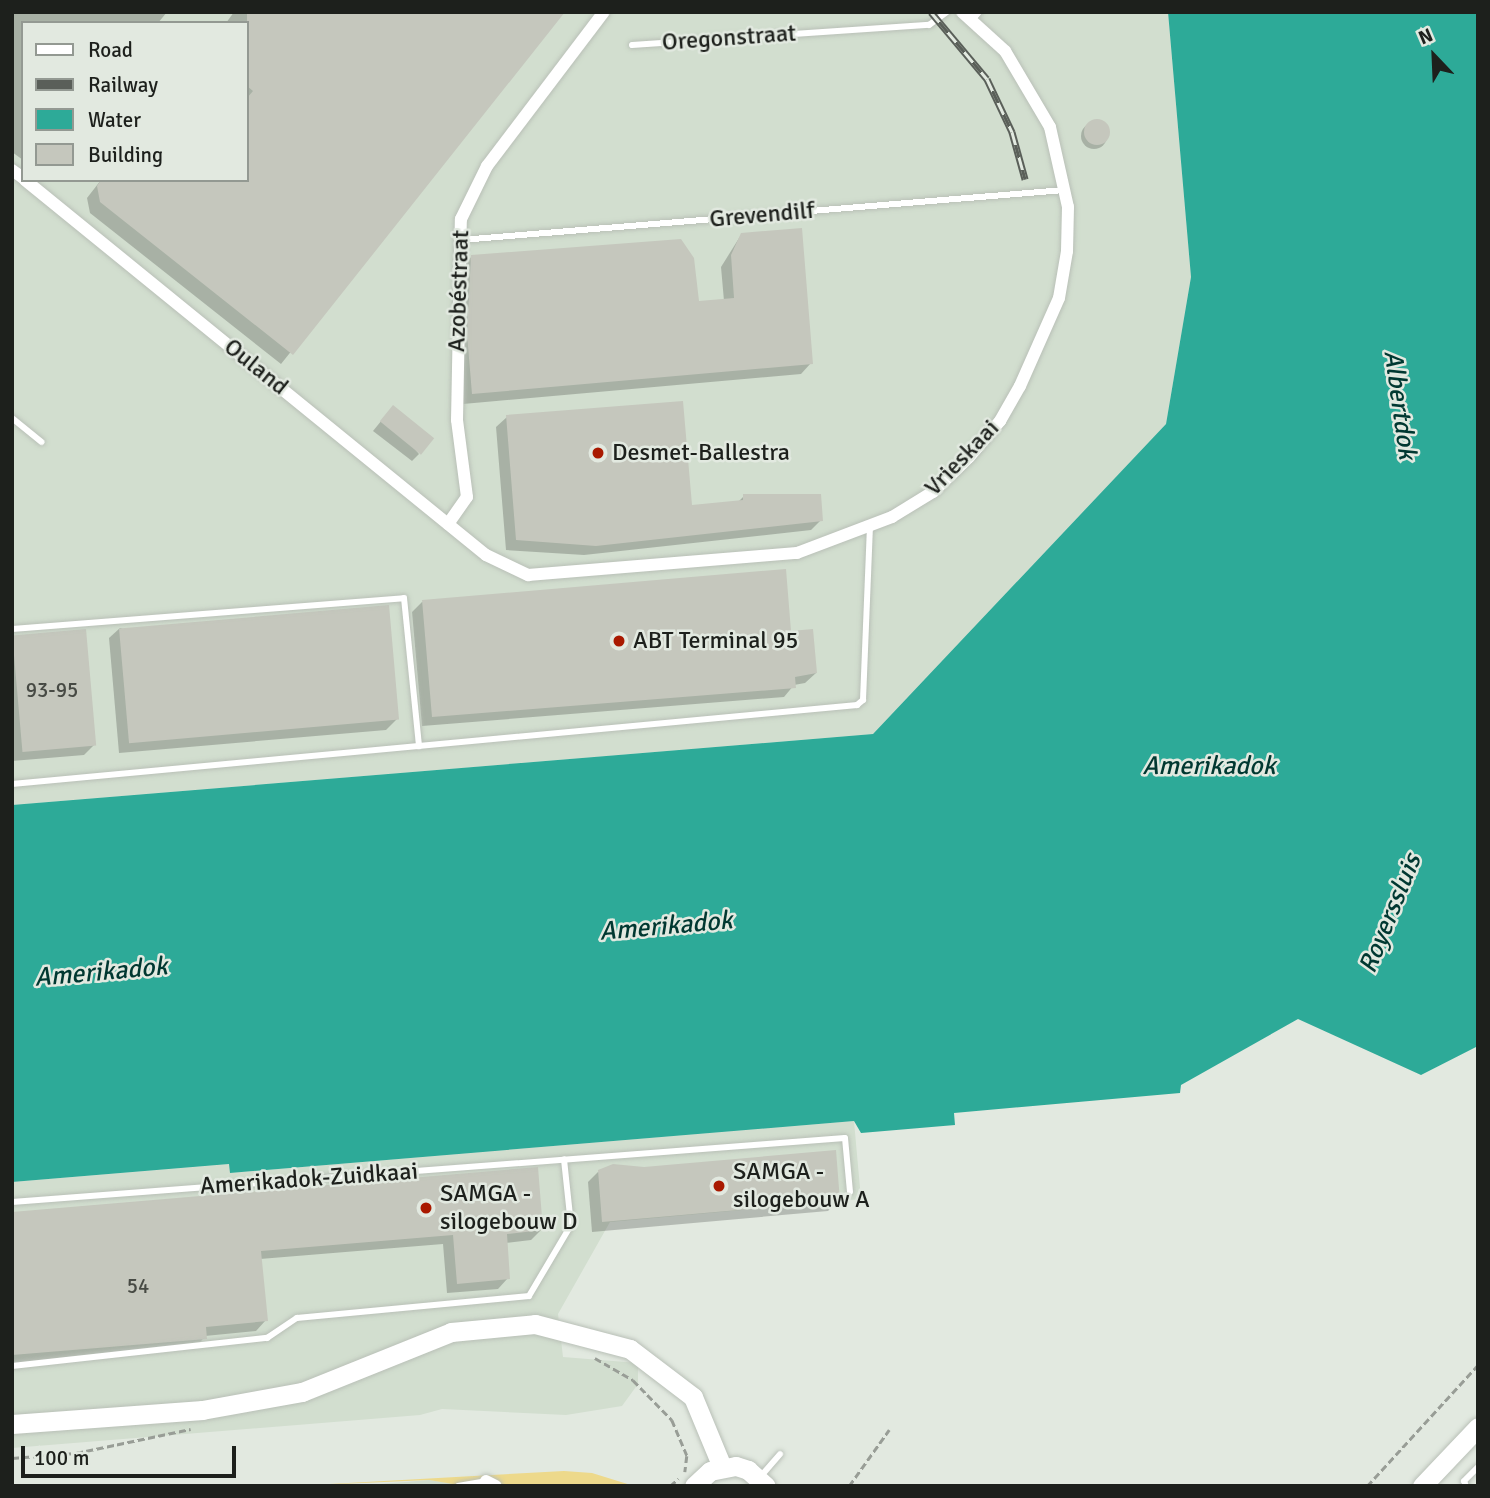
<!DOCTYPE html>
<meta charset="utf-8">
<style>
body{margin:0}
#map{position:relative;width:1490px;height:1498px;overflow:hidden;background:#e2e9e0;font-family:Signika,sans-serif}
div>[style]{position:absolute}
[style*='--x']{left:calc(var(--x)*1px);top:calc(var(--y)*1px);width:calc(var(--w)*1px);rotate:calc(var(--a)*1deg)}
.built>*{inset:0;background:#d2decf}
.green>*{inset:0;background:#edd98b}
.water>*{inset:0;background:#2daa98}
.shadow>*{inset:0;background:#0003}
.round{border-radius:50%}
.building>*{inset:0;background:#c5c7bd;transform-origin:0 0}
.path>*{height:2.5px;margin-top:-1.25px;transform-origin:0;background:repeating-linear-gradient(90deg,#989d96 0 7px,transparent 0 10.5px)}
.roads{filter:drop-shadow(0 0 2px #b9c0b7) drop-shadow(0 0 2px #b9c0b7)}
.service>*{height:6px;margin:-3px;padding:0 3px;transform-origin:3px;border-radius:3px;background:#fff}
.minor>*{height:12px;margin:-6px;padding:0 6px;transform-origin:6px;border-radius:6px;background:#fff}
.primary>*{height:19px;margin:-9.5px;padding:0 9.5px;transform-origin:9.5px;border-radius:9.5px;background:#fff}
.rail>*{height:7px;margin-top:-3.5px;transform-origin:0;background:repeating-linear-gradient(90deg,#e2e9e0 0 13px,#5a5f59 0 26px);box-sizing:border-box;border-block:2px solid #5a5f59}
.dots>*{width:19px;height:19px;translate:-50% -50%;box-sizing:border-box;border:4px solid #e2e9e0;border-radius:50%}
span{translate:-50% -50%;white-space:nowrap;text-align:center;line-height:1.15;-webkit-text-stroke:5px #e2e9e0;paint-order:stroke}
.number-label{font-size:21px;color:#474a44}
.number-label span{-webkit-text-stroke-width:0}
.street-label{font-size:24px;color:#1d201c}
.poi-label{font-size:24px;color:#1d201c}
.left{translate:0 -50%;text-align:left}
.water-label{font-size:26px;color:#003831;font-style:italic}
.frame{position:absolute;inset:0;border:14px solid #1d201c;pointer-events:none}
.legend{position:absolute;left:21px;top:21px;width:228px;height:161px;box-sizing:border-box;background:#e2e9e0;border:2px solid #939992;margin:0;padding:9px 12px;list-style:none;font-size:21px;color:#1d201c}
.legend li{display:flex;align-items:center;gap:14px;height:35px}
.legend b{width:35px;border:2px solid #939992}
.north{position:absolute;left:1399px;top:21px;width:70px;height:70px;-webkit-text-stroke:5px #e2e9e0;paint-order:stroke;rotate:337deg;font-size:19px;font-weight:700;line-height:28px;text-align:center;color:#1d201c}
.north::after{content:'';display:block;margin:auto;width:24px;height:32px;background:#1d201c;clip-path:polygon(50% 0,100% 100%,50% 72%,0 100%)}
.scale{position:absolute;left:21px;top:1446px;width:215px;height:32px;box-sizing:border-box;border:4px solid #1d201c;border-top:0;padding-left:9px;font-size:21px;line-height:24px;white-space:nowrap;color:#1d201c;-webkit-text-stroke:5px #e2e9e0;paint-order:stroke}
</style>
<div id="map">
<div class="built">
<div style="clip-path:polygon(evenodd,12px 12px,1168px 12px,1191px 277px,1166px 424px,873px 734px,12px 805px,12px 12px,23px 23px,247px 23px,247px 180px,23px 180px,23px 23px)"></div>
<div style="clip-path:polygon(854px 1121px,861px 1199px,610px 1222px,558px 1314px,563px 1357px,638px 1363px,638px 1384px,622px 1406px,566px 1415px,442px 1409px,420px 1415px,12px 1448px,12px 1182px,230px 1164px,230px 1173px)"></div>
<div style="clip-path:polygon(429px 1480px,470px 1486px,356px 1486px)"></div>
</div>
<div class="green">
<div style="clip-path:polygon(564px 1471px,592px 1473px,634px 1486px,465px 1486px,429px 1480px,294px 1486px)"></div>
</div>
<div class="water">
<div style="clip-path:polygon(1168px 12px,1478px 12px,1478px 1046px,1421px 1075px,1298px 1019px,1181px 1085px,1180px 1093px,954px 1113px,955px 1125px,861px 1133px,854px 1121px,230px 1173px,229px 1164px,12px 1182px,12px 805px,873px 734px,1166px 424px,1191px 277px)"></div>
</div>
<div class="shadow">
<div style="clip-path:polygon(12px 12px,167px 12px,158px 23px,23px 23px,23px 160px,12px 152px)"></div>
<div style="clip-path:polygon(234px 12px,563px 12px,281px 364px,90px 213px,87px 198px,101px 180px,247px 180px,247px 23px,226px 23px)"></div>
<div class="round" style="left:1081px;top:123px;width:26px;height:26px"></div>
<div style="clip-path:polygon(741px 235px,811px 363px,801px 374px,463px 404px,462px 267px,472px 256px,697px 303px,724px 301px,721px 267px)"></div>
<div style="clip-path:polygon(386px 415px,419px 454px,412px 461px,373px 431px)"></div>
<div style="clip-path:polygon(507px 417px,690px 506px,737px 503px,744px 496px,821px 520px,811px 530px,584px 555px,506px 550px,496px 427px)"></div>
<div style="clip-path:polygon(422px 602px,790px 632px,816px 673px,805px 683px,794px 685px,784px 697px,422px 726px,412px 612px)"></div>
<div style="clip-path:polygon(120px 628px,397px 719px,386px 730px,119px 753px,109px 638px)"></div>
<div style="clip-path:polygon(12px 636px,94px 745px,84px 755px,12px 761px)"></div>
<div style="clip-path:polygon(598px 1172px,838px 1201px,828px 1211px,592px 1232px,588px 1182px)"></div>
<div style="clip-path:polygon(12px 1214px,541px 1230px,531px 1240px,505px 1243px,508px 1278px,498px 1289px,447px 1293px,443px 1244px,260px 1259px,266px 1320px,256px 1331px,205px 1336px,195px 1349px,12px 1364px)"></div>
</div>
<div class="building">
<div style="clip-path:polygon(247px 12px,565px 12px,293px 355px,100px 202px,97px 186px,101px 180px,247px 180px,247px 98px,253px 91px,247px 86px)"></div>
<div class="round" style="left:1084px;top:119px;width:26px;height:26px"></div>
<div style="clip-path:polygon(802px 228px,813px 364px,472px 394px,467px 334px,471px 255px,681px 239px,694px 258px,699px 301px,734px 298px,731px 255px,741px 233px)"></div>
<div style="clip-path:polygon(683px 401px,692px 505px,743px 500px,743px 494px,821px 494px,823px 521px,596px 546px,516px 540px,506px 415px)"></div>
<div style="left:393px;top:405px;width:53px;height:21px;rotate:39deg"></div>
<div style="clip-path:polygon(786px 569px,791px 631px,813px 629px,817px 673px,795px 677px,796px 688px,432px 717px,422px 600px)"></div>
<div style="left:389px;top:605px;width:115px;height:271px;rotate:85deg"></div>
<div style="left:86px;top:629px;width:117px;height:74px;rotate:85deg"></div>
<div style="clip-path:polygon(836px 1150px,840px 1201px,602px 1222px,598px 1170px,613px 1164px,644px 1167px)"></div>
<div style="clip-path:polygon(538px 1167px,543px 1230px,507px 1234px,510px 1279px,457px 1284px,453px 1235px,261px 1251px,268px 1321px,206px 1327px,207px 1339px,12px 1355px,12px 1212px)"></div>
</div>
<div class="path">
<div style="--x:595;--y:1358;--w:44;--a:30.1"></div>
<div style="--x:633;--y:1380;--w:56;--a:45.7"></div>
<div style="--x:672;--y:1420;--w:39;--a:67"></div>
<div style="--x:687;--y:1456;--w:16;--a:97"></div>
<div style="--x:12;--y:1458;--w:64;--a:-4.5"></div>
<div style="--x:76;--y:1453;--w:117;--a:-11.8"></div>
<div style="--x:670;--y:1486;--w:11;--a:-41"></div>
<div style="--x:849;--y:1486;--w:69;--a:-54.5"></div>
<div style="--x:1367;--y:1486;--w:164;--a:-47.5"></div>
</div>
<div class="roads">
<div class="service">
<div style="--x:972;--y:20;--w:11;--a:-49"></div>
<div style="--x:632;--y:45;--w:298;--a:-3.9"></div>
<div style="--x:929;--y:25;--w:22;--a:-36"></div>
<div style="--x:461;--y:240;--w:605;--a:-4.74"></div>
<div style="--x:12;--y:418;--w:38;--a:39"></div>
<div style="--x:12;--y:629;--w:393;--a:-4.5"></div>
<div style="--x:404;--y:598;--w:149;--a:84.2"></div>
<div style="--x:12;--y:784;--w:849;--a:-5.34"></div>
<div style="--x:857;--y:705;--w:8;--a:-40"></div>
<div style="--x:863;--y:700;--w:173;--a:-87.7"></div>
<div style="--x:12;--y:1202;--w:835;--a:-4.39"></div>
<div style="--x:845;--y:1138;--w:54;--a:84.7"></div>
<div style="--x:12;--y:1366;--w:257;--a:-6.3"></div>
<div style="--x:267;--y:1338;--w:36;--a:-34"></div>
<div style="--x:297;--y:1318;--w:233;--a:-5.4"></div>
<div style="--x:529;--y:1296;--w:82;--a:-59.4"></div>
<div style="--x:571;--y:1225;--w:66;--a:-96.1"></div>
<div style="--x:761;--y:1476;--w:29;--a:-49"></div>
<div style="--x:458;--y:1486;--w:28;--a:-10"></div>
<div style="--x:1466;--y:1486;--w:5;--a:-112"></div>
<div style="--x:1464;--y:1481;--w:20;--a:-45"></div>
</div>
<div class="minor">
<div style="--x:12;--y:170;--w:14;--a:36"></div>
<div style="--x:25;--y:180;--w:594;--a:39.13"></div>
<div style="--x:486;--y:555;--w:47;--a:25.5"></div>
<div style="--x:528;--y:575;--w:270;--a:-4.7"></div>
<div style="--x:797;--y:553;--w:102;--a:-20.8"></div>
<div style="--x:892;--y:517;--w:48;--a:-31.4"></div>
<div style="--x:933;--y:492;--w:50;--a:-44.2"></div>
<div style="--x:969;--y:457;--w:48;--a:-49.3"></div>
<div style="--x:1000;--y:421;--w:40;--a:-60.3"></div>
<div style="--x:1020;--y:386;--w:96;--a:-66.1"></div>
<div style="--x:1059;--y:298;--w:48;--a:-80.3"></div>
<div style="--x:1067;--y:251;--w:44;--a:-88.7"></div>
<div style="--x:1068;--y:207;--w:82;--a:-102.7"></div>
<div style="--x:1050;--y:127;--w:88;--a:-120.6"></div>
<div style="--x:1005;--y:51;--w:58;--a:-137.8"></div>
<div style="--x:448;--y:524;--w:33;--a:-55"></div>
<div style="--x:467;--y:497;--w:78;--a:-97.4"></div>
<div style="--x:457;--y:420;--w:201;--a:-88.9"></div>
<div style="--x:461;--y:219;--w:59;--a:-63.9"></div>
<div style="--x:487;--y:166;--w:193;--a:-52.8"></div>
<div style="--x:486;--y:1481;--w:11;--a:27"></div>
</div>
<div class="primary">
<div style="--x:12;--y:1424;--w:191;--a:-4.2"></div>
<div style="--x:202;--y:1410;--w:102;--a:-10.2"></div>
<div style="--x:302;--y:1392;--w:161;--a:-21.9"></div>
<div style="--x:451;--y:1332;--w:84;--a:-5.4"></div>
<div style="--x:535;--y:1324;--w:98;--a:14.7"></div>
<div style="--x:630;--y:1349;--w:79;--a:37.3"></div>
<div style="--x:693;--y:1397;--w:76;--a:67.5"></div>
<div style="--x:694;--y:1486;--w:22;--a:-43"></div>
<div style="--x:710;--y:1471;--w:26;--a:-11"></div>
<div style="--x:736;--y:1466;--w:13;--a:18"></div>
<div style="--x:748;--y:1470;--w:24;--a:42"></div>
<div style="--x:1422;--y:1486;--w:81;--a:-46.5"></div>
</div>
</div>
<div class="rail">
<div style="--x:931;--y:12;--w:87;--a:50.1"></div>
<div style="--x:987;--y:79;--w:59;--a:64.7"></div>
<div style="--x:1012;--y:132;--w:49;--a:74.5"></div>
</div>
<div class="dots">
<div style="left:598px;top:453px;background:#a91900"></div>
<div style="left:619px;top:641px;background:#a91900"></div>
<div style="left:719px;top:1186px;background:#a91900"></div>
<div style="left:426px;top:1208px;background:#a91900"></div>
</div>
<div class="number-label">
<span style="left:52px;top:690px">93-95</span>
<span style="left:138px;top:1286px">54</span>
</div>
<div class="street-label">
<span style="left:729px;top:38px;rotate:-4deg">Oregonstraat</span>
<span style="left:762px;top:215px;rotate:-5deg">Grevendilf</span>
<span style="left:459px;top:291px;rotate:-88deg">Azobéstraat</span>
<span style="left:256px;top:367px;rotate:39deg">Ouland</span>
<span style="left:962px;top:458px;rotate:-46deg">Vrieskaai</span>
<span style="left:309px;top:1179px;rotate:-4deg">Amerikadok-Zuidkaai</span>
</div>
<div class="poi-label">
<span class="left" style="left:612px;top:453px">Desmet-Ballestra</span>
<span class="left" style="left:633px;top:641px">ABT Terminal 95</span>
<span class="left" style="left:733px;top:1186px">SAMGA -<br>silogebouw A</span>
<span class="left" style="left:440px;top:1208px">SAMGA -<br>silogebouw D</span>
</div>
<div class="water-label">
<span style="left:1399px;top:405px;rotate:82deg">Albertdok</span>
<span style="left:1209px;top:767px">Amerikadok</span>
<span style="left:1391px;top:914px;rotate:-68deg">Royerssluis</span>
<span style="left:666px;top:927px;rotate:-5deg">Amerikadok</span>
<span style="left:101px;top:973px;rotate:-5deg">Amerikadok</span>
</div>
<div class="frame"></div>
<ul class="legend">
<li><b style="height:9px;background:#fff"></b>Road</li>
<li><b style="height:9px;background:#5a5f59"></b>Railway</li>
<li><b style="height:19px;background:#2daa98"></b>Water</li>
<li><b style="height:19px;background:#c5c7bd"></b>Building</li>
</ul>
<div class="north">N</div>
<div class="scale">100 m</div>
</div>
